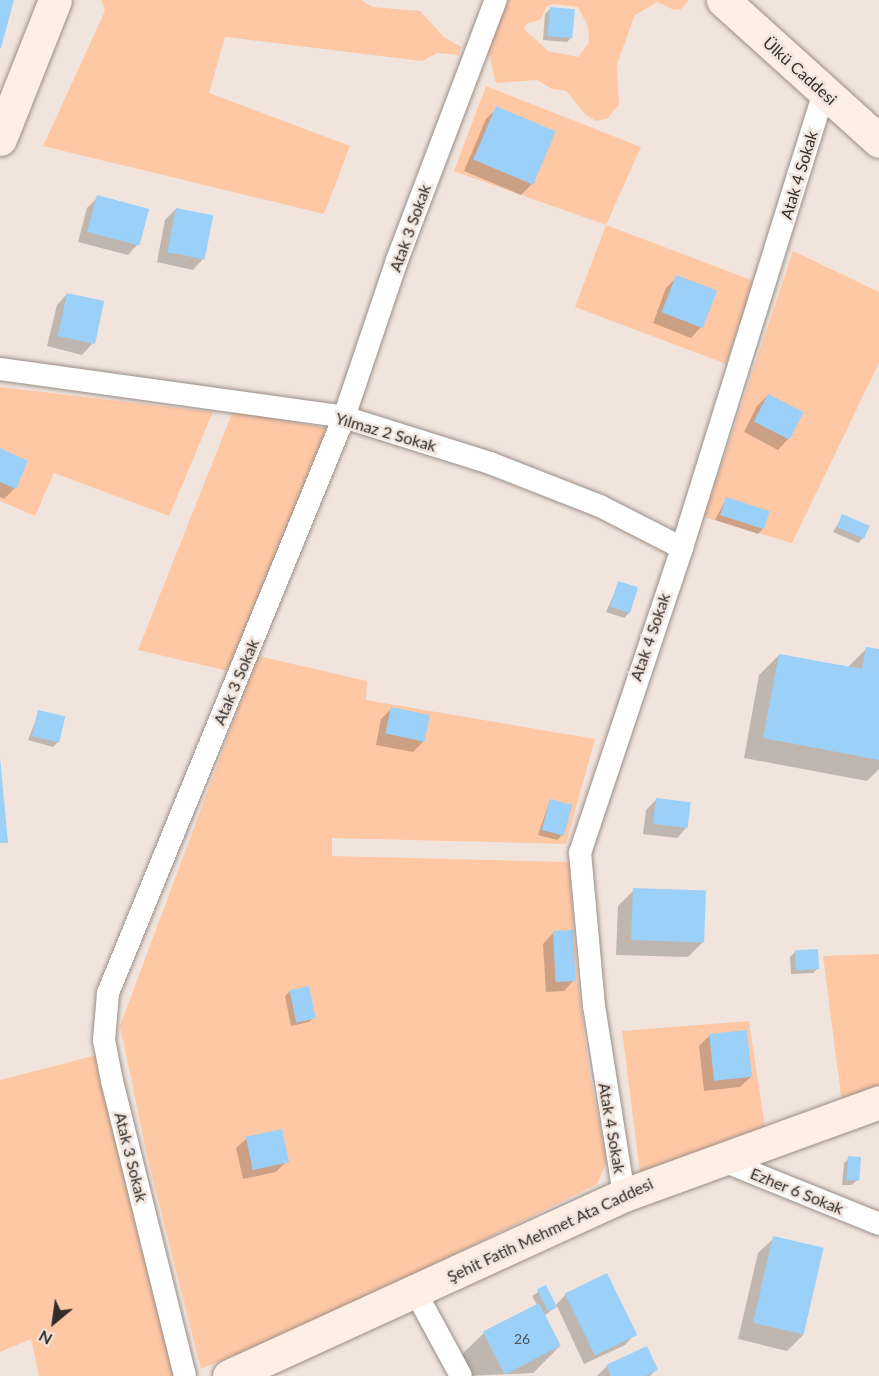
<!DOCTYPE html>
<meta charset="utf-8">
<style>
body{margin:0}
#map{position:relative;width:879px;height:1376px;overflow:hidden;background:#f1e4dd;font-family:Lato,sans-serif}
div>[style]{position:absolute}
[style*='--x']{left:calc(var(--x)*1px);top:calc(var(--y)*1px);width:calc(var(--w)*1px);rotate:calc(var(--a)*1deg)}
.green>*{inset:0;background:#ffc8a5}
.shadow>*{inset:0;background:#0003}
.building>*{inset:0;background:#9bd0f9;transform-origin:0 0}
.roads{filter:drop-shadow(0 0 2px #998e87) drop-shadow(0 0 2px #998e87)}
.street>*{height:22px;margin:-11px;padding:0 11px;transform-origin:11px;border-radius:11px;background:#fff}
.secondary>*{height:33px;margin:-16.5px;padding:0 16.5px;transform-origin:16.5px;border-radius:16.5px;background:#fdefe6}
span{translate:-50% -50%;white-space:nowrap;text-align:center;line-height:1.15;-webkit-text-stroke:5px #f1e4dd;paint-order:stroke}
.number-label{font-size:14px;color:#4c565e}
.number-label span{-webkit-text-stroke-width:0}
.street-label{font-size:16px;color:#322d2a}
.north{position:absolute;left:24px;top:1292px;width:60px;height:60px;-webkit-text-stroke:4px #f1e4dd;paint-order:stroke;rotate:209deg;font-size:16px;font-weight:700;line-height:24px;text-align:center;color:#322d2a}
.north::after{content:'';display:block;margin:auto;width:21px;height:27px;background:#322d2a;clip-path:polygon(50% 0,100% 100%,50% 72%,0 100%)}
</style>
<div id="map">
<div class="green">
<div style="clip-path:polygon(101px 0,361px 0,372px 7px,420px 11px,444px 37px,461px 47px,459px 55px,437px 53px,422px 61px,225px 37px,209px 93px,350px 146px,324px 214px,43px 146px,105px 11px)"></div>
<div style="clip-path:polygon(evenodd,502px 0,689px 0,681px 9px,674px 10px,657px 2px,635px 15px,617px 64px,619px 105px,607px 119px,596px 121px,586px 115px,566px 91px,552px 89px,537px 80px,496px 83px,488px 50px,502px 0,554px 4px,578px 7px,588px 26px,589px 43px,578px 57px,548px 51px,524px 29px,526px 24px,540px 20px,546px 7px,554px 4px)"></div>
<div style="clip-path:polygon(486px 86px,641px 147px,606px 225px,754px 281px,726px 364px,575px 307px,606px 225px,454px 171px)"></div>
<div style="clip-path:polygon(793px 251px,879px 292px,879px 363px,792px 543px,704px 517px)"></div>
<div style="clip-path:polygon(0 387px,85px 397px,213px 412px,169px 516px,54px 473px,35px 516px,0 501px)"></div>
<div style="clip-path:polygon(233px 411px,331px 429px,228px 671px,138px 650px)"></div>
<div style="clip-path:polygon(258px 656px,367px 681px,366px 700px,595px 739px,566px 844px,332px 838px,332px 856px,569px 862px,578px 985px,589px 1071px,607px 1161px,597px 1184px,346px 1308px,201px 1369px,148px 1160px,120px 1026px)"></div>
<div style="clip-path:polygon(879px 954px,879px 1092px,842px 1103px,823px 956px)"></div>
<div style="clip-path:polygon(749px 1021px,765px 1127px,640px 1173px,622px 1031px)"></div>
<div style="clip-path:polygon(97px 1055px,174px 1376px,39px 1376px,31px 1339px,0 1352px,0 1080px)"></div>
</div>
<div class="shadow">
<div style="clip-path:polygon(550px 9px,572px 37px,567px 42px,543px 40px,545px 14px)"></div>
<div style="clip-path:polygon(497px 108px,554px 133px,531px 185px,521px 195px,464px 171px,486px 119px)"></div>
<div style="clip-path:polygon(98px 197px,138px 244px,128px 255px,78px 242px,87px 208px)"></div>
<div style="clip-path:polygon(176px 209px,203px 259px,193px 270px,157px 262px,165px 220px)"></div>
<div style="clip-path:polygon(677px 277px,701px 327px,691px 338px,653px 323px,666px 288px)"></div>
<div style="clip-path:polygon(67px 294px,92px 344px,82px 355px,47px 346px,57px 305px)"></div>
<div style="clip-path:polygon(768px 395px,788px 439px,778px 450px,744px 432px,757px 406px)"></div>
<div style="clip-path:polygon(0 450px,15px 488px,4px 499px,0 497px)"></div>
<div style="clip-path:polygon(726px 499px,763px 529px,758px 534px,715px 520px)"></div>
<div style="clip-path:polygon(843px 516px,863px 538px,858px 543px,833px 532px)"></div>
<div style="clip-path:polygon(619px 583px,629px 613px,624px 618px,606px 612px)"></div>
<div style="clip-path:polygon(867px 648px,879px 651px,879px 769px,867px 781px,744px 758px,759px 675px,779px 655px,847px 668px)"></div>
<div style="clip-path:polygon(391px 709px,424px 741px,413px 752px,376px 745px,381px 719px)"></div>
<div style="clip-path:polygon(39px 712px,58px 742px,53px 747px,28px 740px)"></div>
<div style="clip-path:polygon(550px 800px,562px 835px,557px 840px,538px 835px)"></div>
<div style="clip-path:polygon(656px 800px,687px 827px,677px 838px,643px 834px,646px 810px)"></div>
<div style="clip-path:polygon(634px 890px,703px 942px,688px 957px,616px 955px,618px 906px)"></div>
<div style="clip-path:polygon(553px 933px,574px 980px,564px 991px,546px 992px,543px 944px)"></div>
<div style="clip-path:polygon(795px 952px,818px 968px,813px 973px,791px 974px,790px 957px)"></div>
<div style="clip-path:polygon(290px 991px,314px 1017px,309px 1022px,291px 1026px,285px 996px)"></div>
<div style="clip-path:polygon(709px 1036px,751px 1077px,740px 1087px,704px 1091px,699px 1046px)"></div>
<div style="clip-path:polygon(247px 1138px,287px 1161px,276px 1172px,243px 1179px,236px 1148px)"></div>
<div style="clip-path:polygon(849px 1158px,857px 1180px,852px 1185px,842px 1185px,844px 1163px)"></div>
<div style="clip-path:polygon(774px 1238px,803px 1335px,787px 1351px,738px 1339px,758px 1253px)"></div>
<div style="clip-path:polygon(546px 1287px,555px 1306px,566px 1294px,635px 1334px,625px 1345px,584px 1364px,557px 1306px,544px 1316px,560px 1346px,533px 1373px,468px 1376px,457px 1359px,484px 1333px,537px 1305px,532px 1296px)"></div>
<div style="clip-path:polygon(647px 1348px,657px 1369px,650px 1376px,597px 1376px,607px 1366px)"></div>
</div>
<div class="building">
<div style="clip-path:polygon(0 0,14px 0,1px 48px,0 48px)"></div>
<div style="left:550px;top:7px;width:25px;height:29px;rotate:5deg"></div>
<div style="left:496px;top:106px;width:65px;height:58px;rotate:23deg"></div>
<div style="left:97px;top:195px;width:54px;height:38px;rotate:15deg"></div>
<div style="left:176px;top:208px;width:38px;height:45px;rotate:11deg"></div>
<div style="left:676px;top:275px;width:44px;height:40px;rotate:21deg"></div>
<div style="left:67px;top:293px;width:38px;height:44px;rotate:12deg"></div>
<div style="left:768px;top:394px;width:40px;height:31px;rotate:27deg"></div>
<div style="clip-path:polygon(0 448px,28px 461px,16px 489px,0 482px)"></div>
<div style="left:726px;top:497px;width:46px;height:19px;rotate:18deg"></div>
<div style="left:842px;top:514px;width:30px;height:14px;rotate:23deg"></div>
<div style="left:618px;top:581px;width:21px;height:27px;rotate:17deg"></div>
<div style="clip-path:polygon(866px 647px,879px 649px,879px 760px,763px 738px,779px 654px,862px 669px)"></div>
<div style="left:391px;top:707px;width:40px;height:27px;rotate:12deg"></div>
<div style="left:38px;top:710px;width:28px;height:27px;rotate:13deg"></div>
<div style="clip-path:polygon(0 757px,8px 843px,0 843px)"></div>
<div style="left:656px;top:798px;width:35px;height:26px;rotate:7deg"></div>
<div style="left:550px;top:799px;width:23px;height:32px;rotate:15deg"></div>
<div style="left:633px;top:888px;width:73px;height:52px;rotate:2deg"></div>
<div style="left:573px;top:930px;width:51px;height:20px;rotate:87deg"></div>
<div style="left:818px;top:949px;width:20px;height:23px;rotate:87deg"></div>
<div style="left:309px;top:986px;width:33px;height:20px;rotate:78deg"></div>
<div style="left:747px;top:1030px;width:47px;height:38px;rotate:84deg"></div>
<div style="left:282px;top:1129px;width:34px;height:37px;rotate:78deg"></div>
<div style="left:848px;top:1156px;width:13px;height:24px;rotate:4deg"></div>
<div style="left:773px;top:1236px;width:52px;height:89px;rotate:13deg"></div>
<div style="left:607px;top:1273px;width:69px;height:47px;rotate:64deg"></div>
<div style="left:546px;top:1285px;width:25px;height:10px;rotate:64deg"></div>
<div style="left:539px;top:1303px;width:48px;height:63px;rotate:63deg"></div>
<div style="clip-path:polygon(647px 1346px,658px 1370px,645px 1376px,611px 1376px,606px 1365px)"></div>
</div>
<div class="roads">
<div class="street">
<div style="--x:0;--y:369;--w:347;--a:7.9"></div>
<div style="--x:344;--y:417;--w:153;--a:17.5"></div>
<div style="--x:490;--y:463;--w:118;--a:21.4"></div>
<div style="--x:600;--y:506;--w:92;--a:27.1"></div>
<div style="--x:716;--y:1158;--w:176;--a:22"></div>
<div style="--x:624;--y:1195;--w:191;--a:-99"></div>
<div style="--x:594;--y:1006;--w:154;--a:-95.2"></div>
<div style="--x:580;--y:853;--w:322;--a:-71.5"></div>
<div style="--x:682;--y:548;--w:477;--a:-72.7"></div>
<div style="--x:416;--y:1293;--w:94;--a:61.5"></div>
<div style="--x:185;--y:1376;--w:304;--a:-103.9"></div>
<div style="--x:112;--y:1081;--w:42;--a:-101"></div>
<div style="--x:104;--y:1040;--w:47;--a:-85.1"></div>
<div style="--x:108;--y:993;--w:622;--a:-67.72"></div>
<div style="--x:344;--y:417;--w:166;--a:-71.3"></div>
<div style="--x:397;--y:260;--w:278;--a:-69.2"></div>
</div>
<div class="secondary">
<div style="--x:723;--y:0;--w:210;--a:42.1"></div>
<div style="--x:0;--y:139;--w:149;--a:-68.4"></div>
<div style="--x:229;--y:1376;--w:434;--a:-24.6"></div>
<div style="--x:624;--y:1195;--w:271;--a:-20"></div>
</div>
</div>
<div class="number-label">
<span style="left:522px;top:1339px">26</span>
</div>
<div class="street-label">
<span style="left:800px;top:71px;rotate:42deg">Ülkü Caddesi</span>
<span style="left:799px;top:175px;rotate:-73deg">Atak 4 Sokak</span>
<span style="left:410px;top:228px;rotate:-70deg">Atak 3 Sokak</span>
<span style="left:386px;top:432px;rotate:16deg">Yılmaz 2 Sokak</span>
<span style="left:650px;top:637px;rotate:-71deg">Atak 4 Sokak</span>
<span style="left:236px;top:682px;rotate:-67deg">Atak 3 Sokak</span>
<span style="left:612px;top:1128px;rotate:80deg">Atak 4 Sokak</span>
<span style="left:131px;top:1157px;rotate:76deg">Atak 3 Sokak</span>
<span style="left:797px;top:1191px;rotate:22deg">Ezher 6 Sokak</span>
<span style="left:550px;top:1230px;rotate:-25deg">Şehit Fatih Mehmet Ata Caddesi</span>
</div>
<div class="north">N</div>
</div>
